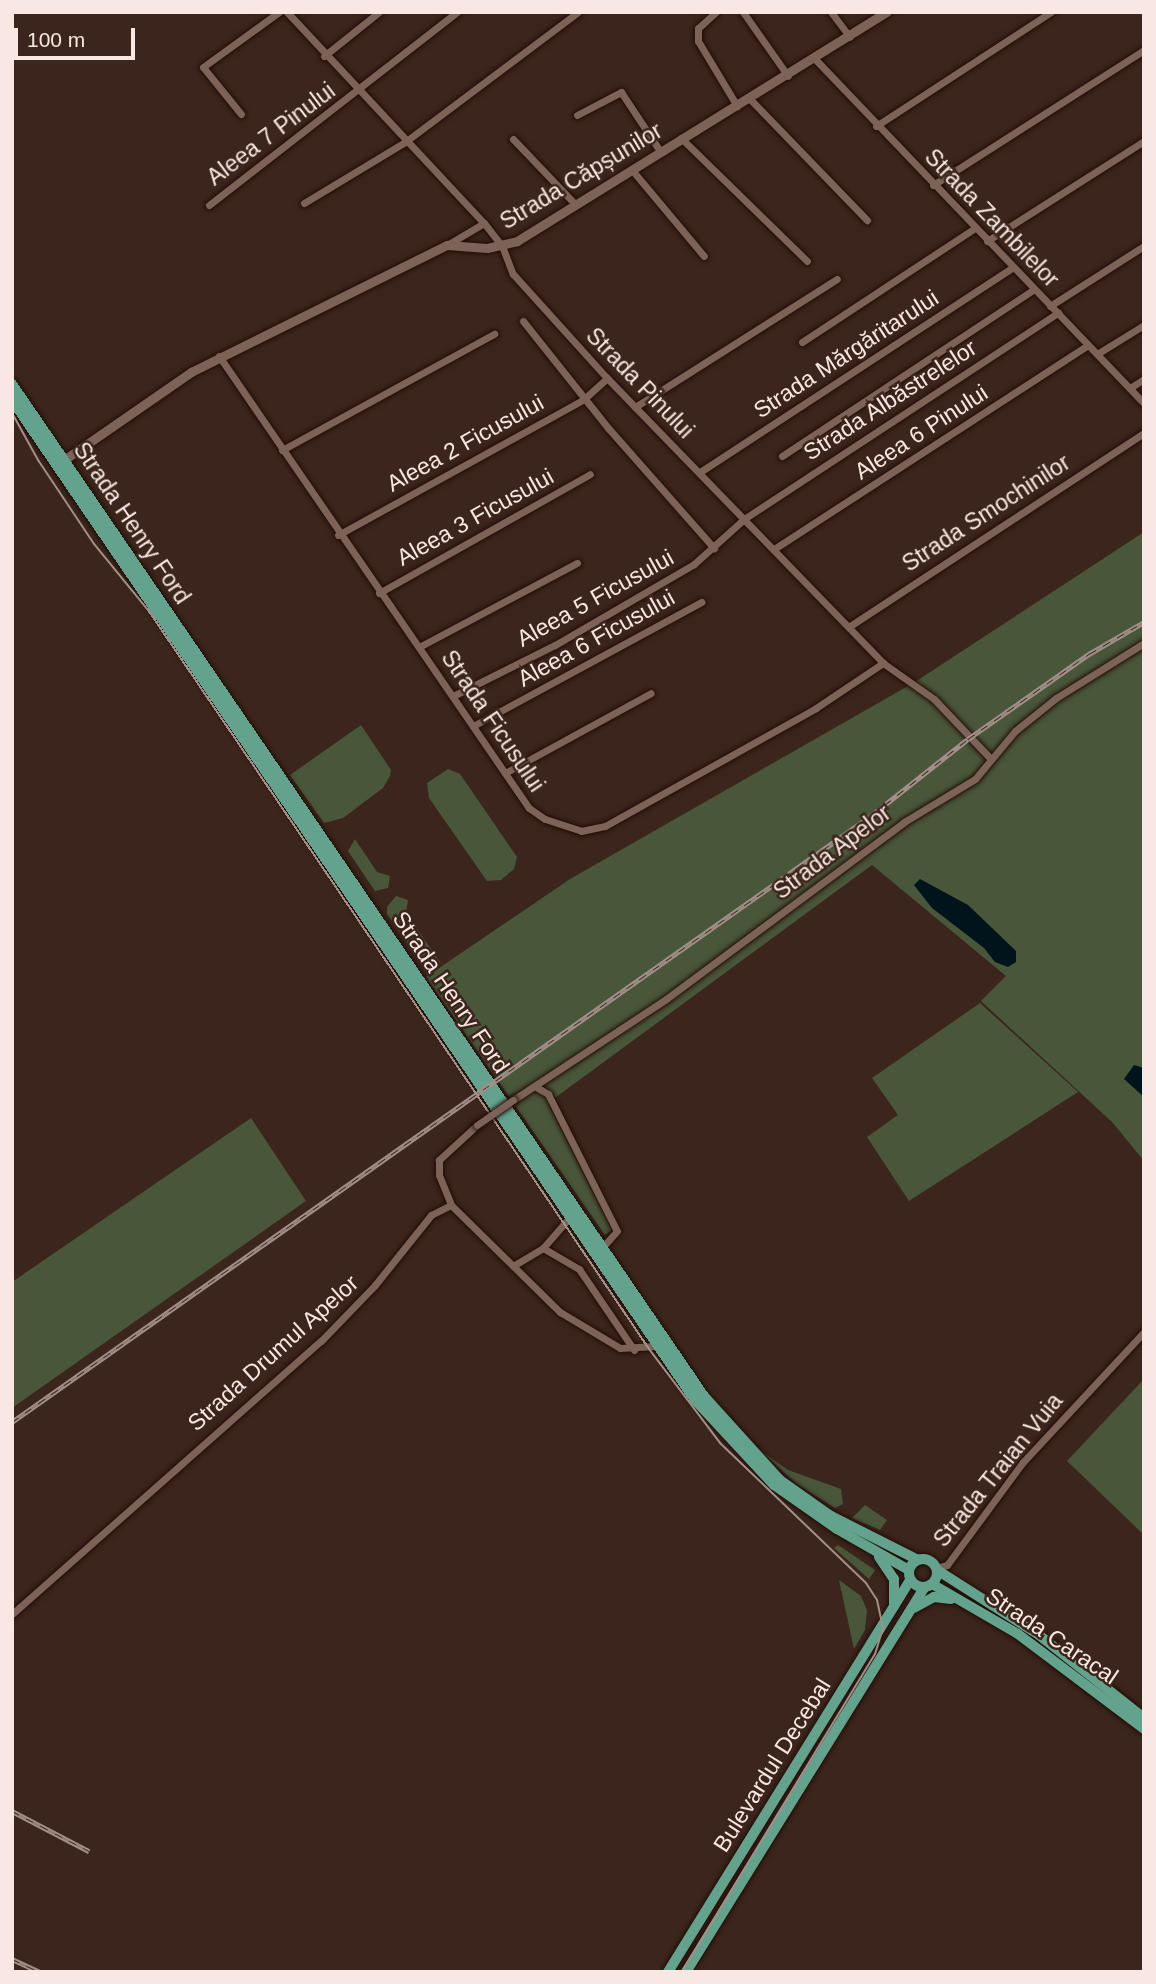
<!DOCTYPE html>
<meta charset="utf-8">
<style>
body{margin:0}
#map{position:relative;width:1156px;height:1984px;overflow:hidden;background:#3c251c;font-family:Arial,sans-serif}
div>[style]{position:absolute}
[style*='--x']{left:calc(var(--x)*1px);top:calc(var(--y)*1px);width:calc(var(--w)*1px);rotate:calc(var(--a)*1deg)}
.green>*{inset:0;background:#485639}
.water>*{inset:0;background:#01131b}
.roads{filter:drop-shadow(0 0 2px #220d06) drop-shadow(0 0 2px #220d06)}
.minor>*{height:7px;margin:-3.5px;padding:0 3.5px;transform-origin:3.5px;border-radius:3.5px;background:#7d6258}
.tertiary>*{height:9px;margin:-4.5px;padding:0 4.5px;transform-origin:4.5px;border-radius:4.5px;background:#7d6258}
.primary>*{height:10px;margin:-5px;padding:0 5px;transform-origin:5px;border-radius:5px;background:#63a38d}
.primary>.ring{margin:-5px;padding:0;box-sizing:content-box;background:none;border:10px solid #63a38d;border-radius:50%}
.tram>*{height:2px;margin:-1px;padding:0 1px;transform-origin:1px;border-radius:1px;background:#a38f89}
.rail>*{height:5px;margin-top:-2.5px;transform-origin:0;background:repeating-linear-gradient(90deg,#3c251c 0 8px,#a38f89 0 16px);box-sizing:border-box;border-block:2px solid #a38f89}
.bridges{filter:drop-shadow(0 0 2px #220d06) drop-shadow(0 0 2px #220d06)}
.minor-bridge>*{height:7px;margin:-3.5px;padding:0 3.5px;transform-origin:3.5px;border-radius:3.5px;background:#7d6258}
span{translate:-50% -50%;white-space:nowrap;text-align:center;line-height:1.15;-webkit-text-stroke:5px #3c251c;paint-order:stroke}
.street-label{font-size:23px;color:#f8e7e2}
.frame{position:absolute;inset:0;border:14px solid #f8e7e2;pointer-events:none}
.scale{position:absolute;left:14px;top:28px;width:121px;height:32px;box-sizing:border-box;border:4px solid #f8e7e2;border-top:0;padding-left:9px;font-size:21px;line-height:24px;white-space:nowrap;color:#f8e7e2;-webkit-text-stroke:5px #3c251c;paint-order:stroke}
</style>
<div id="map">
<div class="green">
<div style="clip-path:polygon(1144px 532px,1144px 1161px,1113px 1123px,981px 1001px,1006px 976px,872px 865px,548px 1103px,612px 1230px,605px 1235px,426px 977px,570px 879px,915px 682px)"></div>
<div style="clip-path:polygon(361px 725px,391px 770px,390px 776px,383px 788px,343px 818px,324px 823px,290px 775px)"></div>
<div style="clip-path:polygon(448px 769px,460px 774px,517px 857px,514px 869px,501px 880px,487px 881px,429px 798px,427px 783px)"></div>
<div style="clip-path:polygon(355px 839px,377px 872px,390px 876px,388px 888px,375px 891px,348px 851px)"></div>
<div style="clip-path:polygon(396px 896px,408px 900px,406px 913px,440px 962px,426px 970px,387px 914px,387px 907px)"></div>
<div style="clip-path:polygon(980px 1003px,1078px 1092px,909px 1201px,867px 1137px,898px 1115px,872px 1078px)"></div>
<div style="clip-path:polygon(251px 1118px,306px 1201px,12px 1408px,12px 1282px)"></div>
<div style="clip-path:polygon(1144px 1379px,1144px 1535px,1067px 1461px)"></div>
<div style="clip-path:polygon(757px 1448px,788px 1470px,841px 1489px,843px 1504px,835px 1508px,797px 1484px)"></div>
<div style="clip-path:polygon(865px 1505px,887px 1520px,880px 1530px,852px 1518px)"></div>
<div style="clip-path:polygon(838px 1545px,875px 1570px,869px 1579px,834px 1548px)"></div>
<div style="clip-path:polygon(839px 1580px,861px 1596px,867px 1610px,865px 1630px,854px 1649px)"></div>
</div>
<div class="water">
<div style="clip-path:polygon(920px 879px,968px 905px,1016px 951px,1016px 962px,1008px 967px,995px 962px,984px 948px,932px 908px,914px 885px)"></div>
<div style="clip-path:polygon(1134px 1065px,1144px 1068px,1144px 1097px,1124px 1079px)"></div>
</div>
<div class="roads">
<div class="minor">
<div style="--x:287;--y:12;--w:289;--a:47"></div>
<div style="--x:484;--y:223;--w:29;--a:52"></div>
<div style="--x:502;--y:246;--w:30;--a:69"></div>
<div style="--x:513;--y:274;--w:140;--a:47.9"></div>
<div style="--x:607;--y:378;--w:397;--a:45.9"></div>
<div style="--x:883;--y:663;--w:62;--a:35.2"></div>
<div style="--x:934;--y:699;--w:81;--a:46.5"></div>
<div style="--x:716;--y:12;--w:24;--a:138"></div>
<div style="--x:698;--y:28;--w:13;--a:90"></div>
<div style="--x:698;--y:41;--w:76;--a:59"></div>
<div style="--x:743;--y:12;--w:78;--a:54.9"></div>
<div style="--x:831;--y:12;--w:31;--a:53"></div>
<div style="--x:324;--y:56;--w:70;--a:-38.7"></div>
<div style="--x:815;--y:59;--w:476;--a:46.3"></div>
<div style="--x:749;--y:98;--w:170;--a:46"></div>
<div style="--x:241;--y:114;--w:60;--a:-129"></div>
<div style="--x:203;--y:67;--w:94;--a:-35.9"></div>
<div style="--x:577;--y:115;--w:50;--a:-27.6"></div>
<div style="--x:621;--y:92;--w:71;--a:56.5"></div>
<div style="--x:876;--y:126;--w:209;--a:-33.1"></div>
<div style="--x:681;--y:138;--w:176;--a:44.3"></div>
<div style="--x:513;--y:139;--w:90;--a:46.4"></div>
<div style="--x:632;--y:170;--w:112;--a:50.1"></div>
<div style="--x:933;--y:185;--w:250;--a:-32.6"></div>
<div style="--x:304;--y:203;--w:118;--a:-31.1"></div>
<div style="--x:405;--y:142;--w:216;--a:-36.9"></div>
<div style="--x:209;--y:205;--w:314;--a:-37.9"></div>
<div style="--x:987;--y:241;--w:186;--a:-32.5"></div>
<div style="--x:447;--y:245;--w:43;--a:-30.7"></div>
<div style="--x:1050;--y:306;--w:112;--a:-32.6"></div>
<div style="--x:523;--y:321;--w:138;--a:51.5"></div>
<div style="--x:609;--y:429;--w:159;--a:48.6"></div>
<div style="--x:802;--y:342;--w:207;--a:-33.4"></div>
<div style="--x:1097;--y:354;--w:55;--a:-31.7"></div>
<div style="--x:219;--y:356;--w:548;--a:55.56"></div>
<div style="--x:529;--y:808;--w:19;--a:35"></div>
<div style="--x:545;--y:819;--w:38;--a:18"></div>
<div style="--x:581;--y:831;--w:25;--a:-12"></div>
<div style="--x:605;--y:826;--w:242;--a:-29.2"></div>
<div style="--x:816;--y:708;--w:81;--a:-33.9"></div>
<div style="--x:1130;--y:388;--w:17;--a:-33"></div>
<div style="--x:635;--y:407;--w:239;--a:-32.4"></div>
<div style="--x:282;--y:450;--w:242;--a:-28.7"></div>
<div style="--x:782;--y:456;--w:302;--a:-33.5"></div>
<div style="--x:700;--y:472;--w:374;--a:-33.2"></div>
<div style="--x:338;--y:535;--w:281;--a:-28.9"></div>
<div style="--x:584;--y:399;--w:31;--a:-42"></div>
<div style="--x:774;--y:549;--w:374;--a:-33"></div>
<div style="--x:379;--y:593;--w:242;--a:-29.4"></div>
<div style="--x:850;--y:626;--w:352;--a:-33.3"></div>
<div style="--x:419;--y:647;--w:179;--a:-28"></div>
<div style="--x:453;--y:696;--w:114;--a:-26.6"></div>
<div style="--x:555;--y:645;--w:161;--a:-30.2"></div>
<div style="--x:694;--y:564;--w:67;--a:-42"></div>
<div style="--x:744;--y:519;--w:376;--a:-33.3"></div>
<div style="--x:473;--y:726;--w:260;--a:-28.5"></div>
<div style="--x:505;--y:773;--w:166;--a:-28.7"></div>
<div style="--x:536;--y:1087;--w:14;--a:30"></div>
<div style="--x:548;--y:1094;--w:153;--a:63.3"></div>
<div style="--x:617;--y:1231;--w:25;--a:132"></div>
<div style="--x:513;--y:1100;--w:183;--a:-33.4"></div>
<div style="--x:666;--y:999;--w:297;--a:-36.6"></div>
<div style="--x:904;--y:822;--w:83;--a:-31.2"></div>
<div style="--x:975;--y:779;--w:62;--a:-50.2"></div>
<div style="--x:1015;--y:731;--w:53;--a:-38.8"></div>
<div style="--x:1056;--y:698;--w:104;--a:-32"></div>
<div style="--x:477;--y:1125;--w:52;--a:137.4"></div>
<div style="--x:439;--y:1160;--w:15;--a:90"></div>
<div style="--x:439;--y:1175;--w:32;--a:68"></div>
<div style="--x:451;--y:1205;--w:153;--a:44.5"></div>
<div style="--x:560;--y:1312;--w:70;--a:31"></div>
<div style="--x:620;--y:1348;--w:36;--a:-3"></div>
<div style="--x:543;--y:1248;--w:42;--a:30.3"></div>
<div style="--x:579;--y:1269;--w:98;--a:55.8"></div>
<div style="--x:513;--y:1266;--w:35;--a:-31"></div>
<div style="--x:543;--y:1248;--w:40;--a:-49"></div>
<div style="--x:936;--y:1568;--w:11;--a:-15"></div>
<div style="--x:947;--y:1565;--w:128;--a:-53.6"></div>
<div style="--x:1023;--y:1462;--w:178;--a:-47.1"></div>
<div style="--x:12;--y:1614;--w:412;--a:-41.5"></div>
<div style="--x:321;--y:1341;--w:78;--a:-46"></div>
<div style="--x:375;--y:1285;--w:90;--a:-51.3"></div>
<div style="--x:431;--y:1215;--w:22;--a:-27"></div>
</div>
<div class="tertiary">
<div style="--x:64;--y:460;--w:155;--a:-34.7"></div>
<div style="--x:191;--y:372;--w:286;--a:-26.4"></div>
<div style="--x:447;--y:245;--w:40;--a:4.3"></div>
<div style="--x:487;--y:248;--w:31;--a:-13"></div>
<div style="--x:517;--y:241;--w:435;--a:-31.8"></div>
</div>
<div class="primary">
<div style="--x:12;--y:384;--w:1226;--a:55.64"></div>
<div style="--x:704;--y:1396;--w:113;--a:47.9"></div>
<div style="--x:780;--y:1480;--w:62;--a:35.2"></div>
<div style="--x:831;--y:1516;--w:97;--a:26.8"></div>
<div style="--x:12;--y:400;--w:1211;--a:55.67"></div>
<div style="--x:695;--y:1400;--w:116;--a:47.1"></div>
<div style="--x:774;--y:1485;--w:77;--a:34.9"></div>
<div style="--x:837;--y:1529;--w:83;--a:29.7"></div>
<div style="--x:879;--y:1557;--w:27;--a:56"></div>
<div style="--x:894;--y:1579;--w:27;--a:90"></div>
<div class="ring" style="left:909px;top:1559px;width:18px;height:18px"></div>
<div style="--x:937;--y:1570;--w:121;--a:32.5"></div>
<div style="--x:1039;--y:1635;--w:134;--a:38.3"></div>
<div style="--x:932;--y:1584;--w:99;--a:30.2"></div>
<div style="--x:1018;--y:1634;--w:158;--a:37"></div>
<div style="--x:914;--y:1608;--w:23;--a:-29"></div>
<div style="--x:934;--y:1597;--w:17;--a:7"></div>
<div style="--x:668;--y:1972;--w:461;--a:-58.3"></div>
<div style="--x:686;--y:1972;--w:453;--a:-58.2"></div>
</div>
</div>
<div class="tram">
<div style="--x:12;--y:413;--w:54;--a:61"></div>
<div style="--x:38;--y:460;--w:101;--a:56.3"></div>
<div style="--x:94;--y:544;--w:85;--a:50.7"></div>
<div style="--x:148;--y:610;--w:893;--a:55.86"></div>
<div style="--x:649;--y:1349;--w:118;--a:52.9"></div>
<div style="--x:720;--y:1443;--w:202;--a:43.8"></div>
<div style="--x:866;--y:1583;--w:20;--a:57"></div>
<div style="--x:877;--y:1600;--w:29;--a:78"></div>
<div style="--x:883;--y:1628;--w:27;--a:107"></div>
<div style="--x:875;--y:1654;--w:372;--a:121.3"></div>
</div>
<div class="rail">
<div style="--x:12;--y:1422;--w:1053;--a:-35.21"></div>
<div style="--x:872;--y:815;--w:122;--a:-38.4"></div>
<div style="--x:968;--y:739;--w:148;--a:-35.1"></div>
<div style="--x:1089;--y:654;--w:64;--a:-30.2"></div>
<div style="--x:12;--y:1811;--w:87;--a:27.5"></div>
<div style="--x:12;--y:1959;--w:31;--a:25"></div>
</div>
<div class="bridges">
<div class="minor-bridge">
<div style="--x:477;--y:1125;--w:44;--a:-34.8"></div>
</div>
</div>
<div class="street-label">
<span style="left:271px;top:134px;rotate:-37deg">Aleea 7 Pinului</span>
<span style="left:581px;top:176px;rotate:-31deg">Strada Căpșunilor</span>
<span style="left:992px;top:218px;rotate:46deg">Strada Zambilelor</span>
<span style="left:846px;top:354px;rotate:-33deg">Strada Mărgăritarului</span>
<span style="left:640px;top:383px;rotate:46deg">Strada Pinului</span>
<span style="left:890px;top:400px;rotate:-33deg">Strada Albăstrelelor</span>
<span style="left:921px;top:432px;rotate:-33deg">Aleea 6 Pinului</span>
<span style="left:465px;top:443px;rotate:-29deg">Aleea 2 Ficusului</span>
<span style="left:986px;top:513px;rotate:-33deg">Strada Smochinilor</span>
<span style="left:475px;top:517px;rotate:-29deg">Aleea 3 Ficusului</span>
<span style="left:132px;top:523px;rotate:56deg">Strada Henry Ford</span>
<span style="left:595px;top:598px;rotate:-29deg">Aleea 5 Ficusului</span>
<span style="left:596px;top:638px;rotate:-29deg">Aleea 6 Ficusului</span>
<span style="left:493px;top:721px;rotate:56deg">Strada Ficusului</span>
<span style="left:832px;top:852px;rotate:-37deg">Strada Apelor</span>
<span style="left:451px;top:992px;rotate:56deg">Strada Henry Ford</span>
<span style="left:273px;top:1353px;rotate:-42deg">Strada Drumul Apelor</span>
<span style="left:998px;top:1470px;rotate:-51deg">Strada Traian Vuia</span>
<span style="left:1052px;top:1636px;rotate:34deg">Strada Caracal</span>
<span style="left:772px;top:1765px;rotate:-58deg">Bulevardul Decebal</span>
</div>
<div class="frame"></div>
<div class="scale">100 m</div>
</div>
